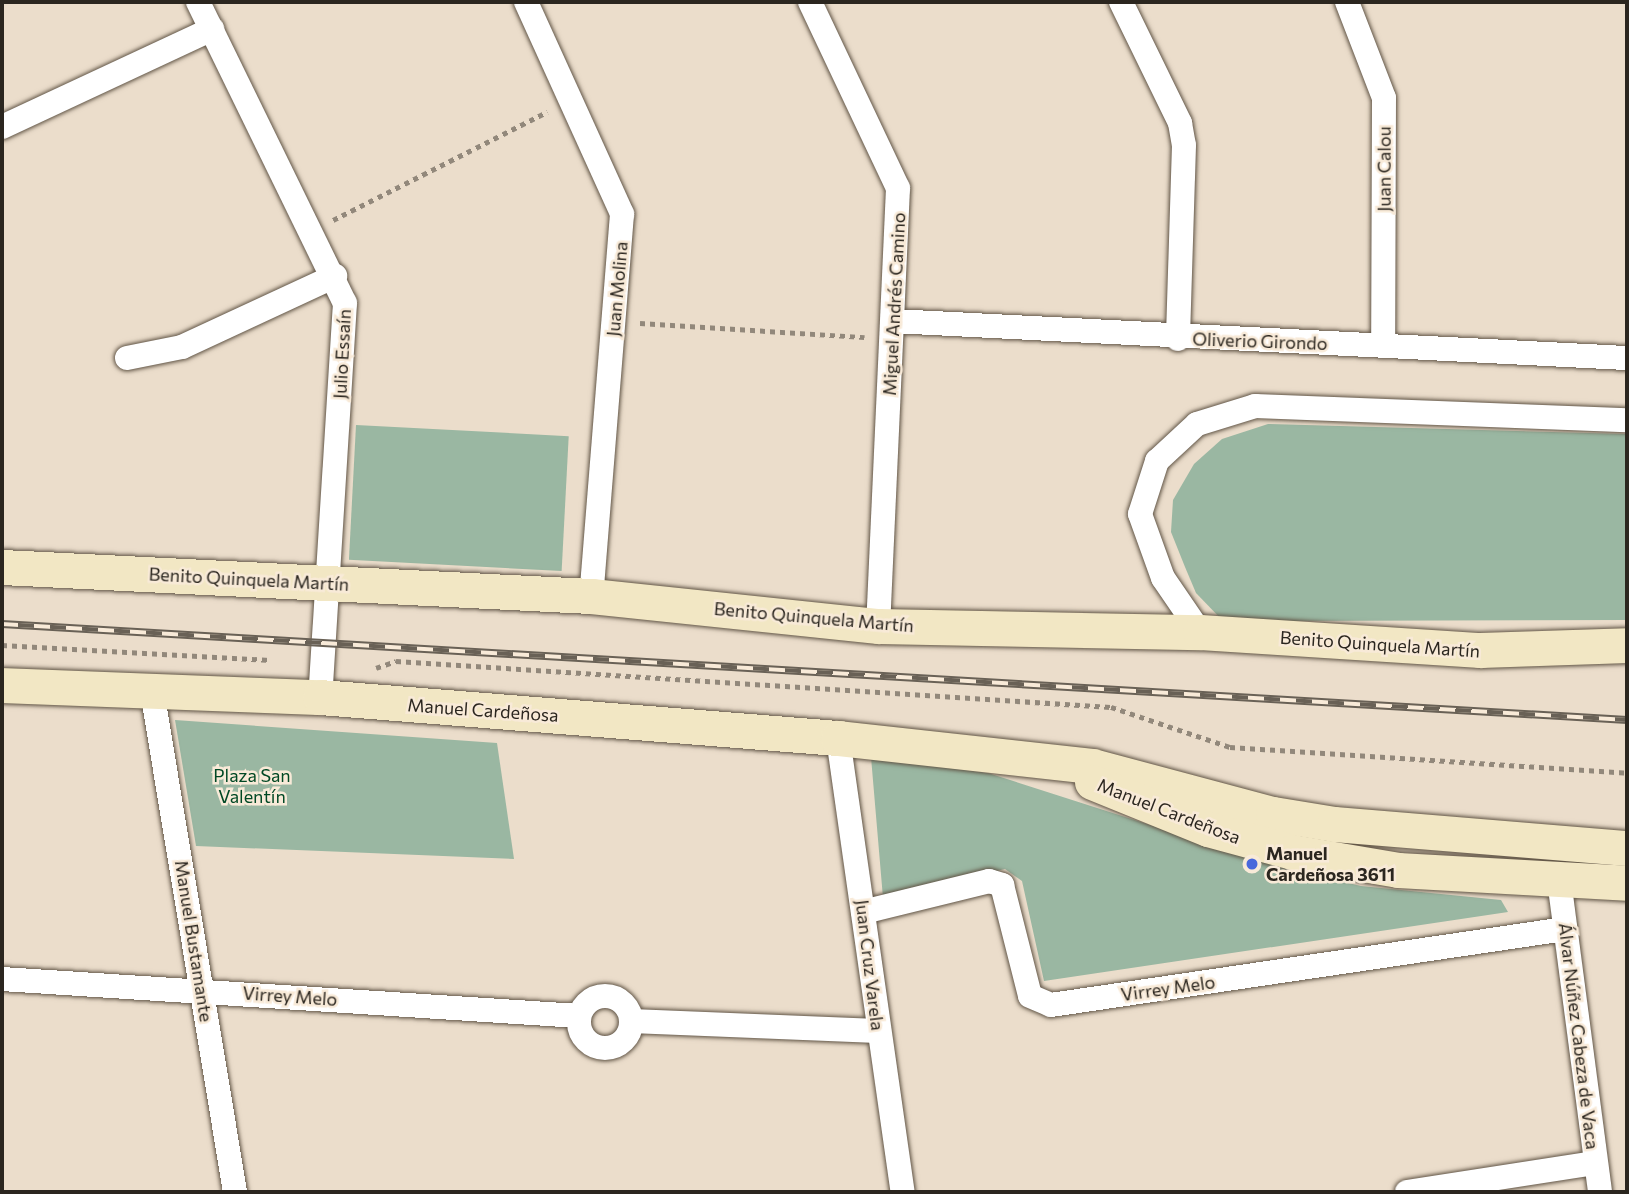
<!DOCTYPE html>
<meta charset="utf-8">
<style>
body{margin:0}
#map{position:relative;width:1629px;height:1194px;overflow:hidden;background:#ebddcb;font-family:Commissioner,sans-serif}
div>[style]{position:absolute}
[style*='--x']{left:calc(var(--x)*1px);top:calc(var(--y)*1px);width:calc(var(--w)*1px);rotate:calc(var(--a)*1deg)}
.green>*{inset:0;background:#9ab7a2;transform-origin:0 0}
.path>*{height:4.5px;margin-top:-2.25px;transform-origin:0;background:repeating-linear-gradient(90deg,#92887b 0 5px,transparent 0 10px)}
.roads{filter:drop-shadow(0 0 2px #615546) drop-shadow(0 0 2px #615546)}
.street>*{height:24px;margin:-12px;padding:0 12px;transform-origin:12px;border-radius:12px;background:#fff}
.street>.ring{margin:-12px;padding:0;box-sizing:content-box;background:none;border:24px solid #fff;border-radius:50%}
.secondary>*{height:35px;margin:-17.5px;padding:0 17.5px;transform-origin:17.5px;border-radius:17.5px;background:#f2e7c4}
.rail>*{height:8px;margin-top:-4px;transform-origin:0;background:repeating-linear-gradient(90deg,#f8ead8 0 16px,#696156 0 32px);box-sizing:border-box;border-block:2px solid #696156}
.dots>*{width:19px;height:19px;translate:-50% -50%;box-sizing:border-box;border:4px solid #f8ead8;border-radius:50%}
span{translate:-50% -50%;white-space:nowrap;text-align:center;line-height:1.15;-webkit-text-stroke:5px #f8ead8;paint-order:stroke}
.street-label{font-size:18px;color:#2b261f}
.park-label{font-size:18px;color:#004824}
.poi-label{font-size:18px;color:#2b261f;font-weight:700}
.left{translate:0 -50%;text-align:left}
.frame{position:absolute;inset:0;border:4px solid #2b261f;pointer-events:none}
</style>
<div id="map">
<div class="green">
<div style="clip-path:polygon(1268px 424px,1627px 434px,1627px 620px,1223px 621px,1196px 593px,1185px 567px,1171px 532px,1173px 500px,1194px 464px,1222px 439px)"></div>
<div style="left:356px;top:425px;width:213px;height:135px;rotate:3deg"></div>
<div style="clip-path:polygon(175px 720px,497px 743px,514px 859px,196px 846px)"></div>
<div style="clip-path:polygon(871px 757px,988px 773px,1281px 867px,1361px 886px,1501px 900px,1508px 912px,1044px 981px,1022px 881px,1005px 869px,883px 898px)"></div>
</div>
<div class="path">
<div style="--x:333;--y:220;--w:240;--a:-26.8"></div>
<div style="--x:640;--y:323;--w:225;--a:3.6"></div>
<div style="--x:2;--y:645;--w:268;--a:3.2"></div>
<div style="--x:376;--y:668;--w:21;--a:-19"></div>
<div style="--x:396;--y:661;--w:716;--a:3.68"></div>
<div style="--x:1111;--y:707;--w:126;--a:18.6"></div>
<div style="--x:1230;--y:747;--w:398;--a:3.7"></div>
</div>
<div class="roads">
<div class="street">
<div style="--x:198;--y:2;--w:335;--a:64"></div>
<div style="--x:345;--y:303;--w:395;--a:93.6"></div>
<div style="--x:526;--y:2;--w:233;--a:65.6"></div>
<div style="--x:622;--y:214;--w:383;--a:94.6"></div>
<div style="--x:810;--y:2;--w:206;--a:64.7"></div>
<div style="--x:898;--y:188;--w:438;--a:92.6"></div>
<div style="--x:1121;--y:2;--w:135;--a:64"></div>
<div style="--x:1180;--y:123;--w:22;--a:80"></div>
<div style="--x:1184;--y:145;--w:194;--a:91.8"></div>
<div style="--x:1347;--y:2;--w:103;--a:68.9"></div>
<div style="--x:1384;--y:98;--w:246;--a:90.2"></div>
<div style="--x:2;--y:127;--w:232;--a:-25"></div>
<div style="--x:893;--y:321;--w:735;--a:2.89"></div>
<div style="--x:127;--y:358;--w:56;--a:-11.3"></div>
<div style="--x:182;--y:347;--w:169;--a:-24.9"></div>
<div style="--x:1200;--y:632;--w:65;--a:-124.4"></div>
<div style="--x:1163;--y:578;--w:68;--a:-109.8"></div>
<div style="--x:1140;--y:514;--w:56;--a:-72.2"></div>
<div style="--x:1157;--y:461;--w:54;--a:-42.8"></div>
<div style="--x:1197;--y:424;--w:61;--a:-17.2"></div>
<div style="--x:1255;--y:406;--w:372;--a:2.2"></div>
<div style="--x:152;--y:691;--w:508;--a:80.59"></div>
<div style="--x:838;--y:738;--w:459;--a:81.9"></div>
<div style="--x:1559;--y:880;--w:315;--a:82.5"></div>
<div style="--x:863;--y:912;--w:130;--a:-13.8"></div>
<div style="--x:989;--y:881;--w:14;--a:17"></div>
<div style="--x:1002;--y:885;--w:114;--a:75.8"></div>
<div style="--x:1030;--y:996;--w:23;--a:23"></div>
<div style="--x:1051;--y:1005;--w:520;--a:-8.41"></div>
<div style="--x:2;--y:979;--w:578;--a:3.67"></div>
<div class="ring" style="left:579px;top:996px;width:28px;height:28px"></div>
<div style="--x:631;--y:1021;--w:247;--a:2.3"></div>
<div style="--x:1407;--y:1192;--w:190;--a:-8.8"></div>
</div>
<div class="secondary">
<div style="--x:2;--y:567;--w:590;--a:2.82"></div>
<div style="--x:591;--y:596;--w:289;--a:6"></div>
<div style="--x:878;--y:626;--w:322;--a:1.1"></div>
<div style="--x:1200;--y:632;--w:281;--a:3.7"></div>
<div style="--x:1480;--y:650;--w:147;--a:-1.9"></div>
<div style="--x:2;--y:685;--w:318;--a:2.2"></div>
<div style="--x:320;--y:697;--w:520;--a:4.53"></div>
<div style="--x:838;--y:738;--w:256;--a:6.3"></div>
<div style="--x:1092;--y:766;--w:187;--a:14.9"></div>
<div style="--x:1273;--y:814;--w:62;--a:9.3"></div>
<div style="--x:1334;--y:824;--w:294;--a:4.7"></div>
<div style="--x:1092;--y:782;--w:125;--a:22.1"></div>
<div style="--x:1208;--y:829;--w:87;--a:15.3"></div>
<div style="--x:1292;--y:852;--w:108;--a:9.6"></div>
<div style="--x:1398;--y:870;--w:229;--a:3.2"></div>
</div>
</div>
<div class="rail">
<div style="--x:2;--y:624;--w:1628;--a:3.38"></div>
</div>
<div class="dots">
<div style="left:1252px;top:864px;background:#4968dc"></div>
</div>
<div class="street-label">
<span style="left:1384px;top:169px;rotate:-90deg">Juan Calou</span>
<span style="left:617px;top:289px;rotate:-85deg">Juan Molina</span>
<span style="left:894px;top:304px;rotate:-87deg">Miguel Andrés Camino</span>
<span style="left:1260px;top:341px;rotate:2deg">Oliverio Girondo</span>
<span style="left:342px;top:354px;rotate:-87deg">Julio Essaín</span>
<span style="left:249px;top:579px;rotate:3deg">Benito Quinquela Martín</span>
<span style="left:814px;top:617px;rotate:5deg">Benito Quinquela Martín</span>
<span style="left:1380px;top:644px;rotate:4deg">Benito Quinquela Martín</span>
<span style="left:483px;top:710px;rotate:4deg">Manuel Cardeñosa</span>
<span style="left:1169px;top:811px;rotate:21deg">Manuel Cardeñosa</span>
<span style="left:194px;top:941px;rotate:81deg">Manuel Bustamante</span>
<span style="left:870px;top:965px;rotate:83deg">Juan Cruz Varela</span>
<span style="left:1168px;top:988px;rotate:-8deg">Virrey Melo</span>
<span style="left:290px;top:996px;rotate:4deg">Virrey Melo</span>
<span style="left:1579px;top:1036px;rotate:83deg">Álvar Núñez Cabeza de Vaca</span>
</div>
<div class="park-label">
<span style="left:252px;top:786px">Plaza San<br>Valentín</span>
</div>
<div class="poi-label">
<span class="left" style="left:1266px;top:864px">Manuel<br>Cardeñosa 3611</span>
</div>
<div class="frame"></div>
</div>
